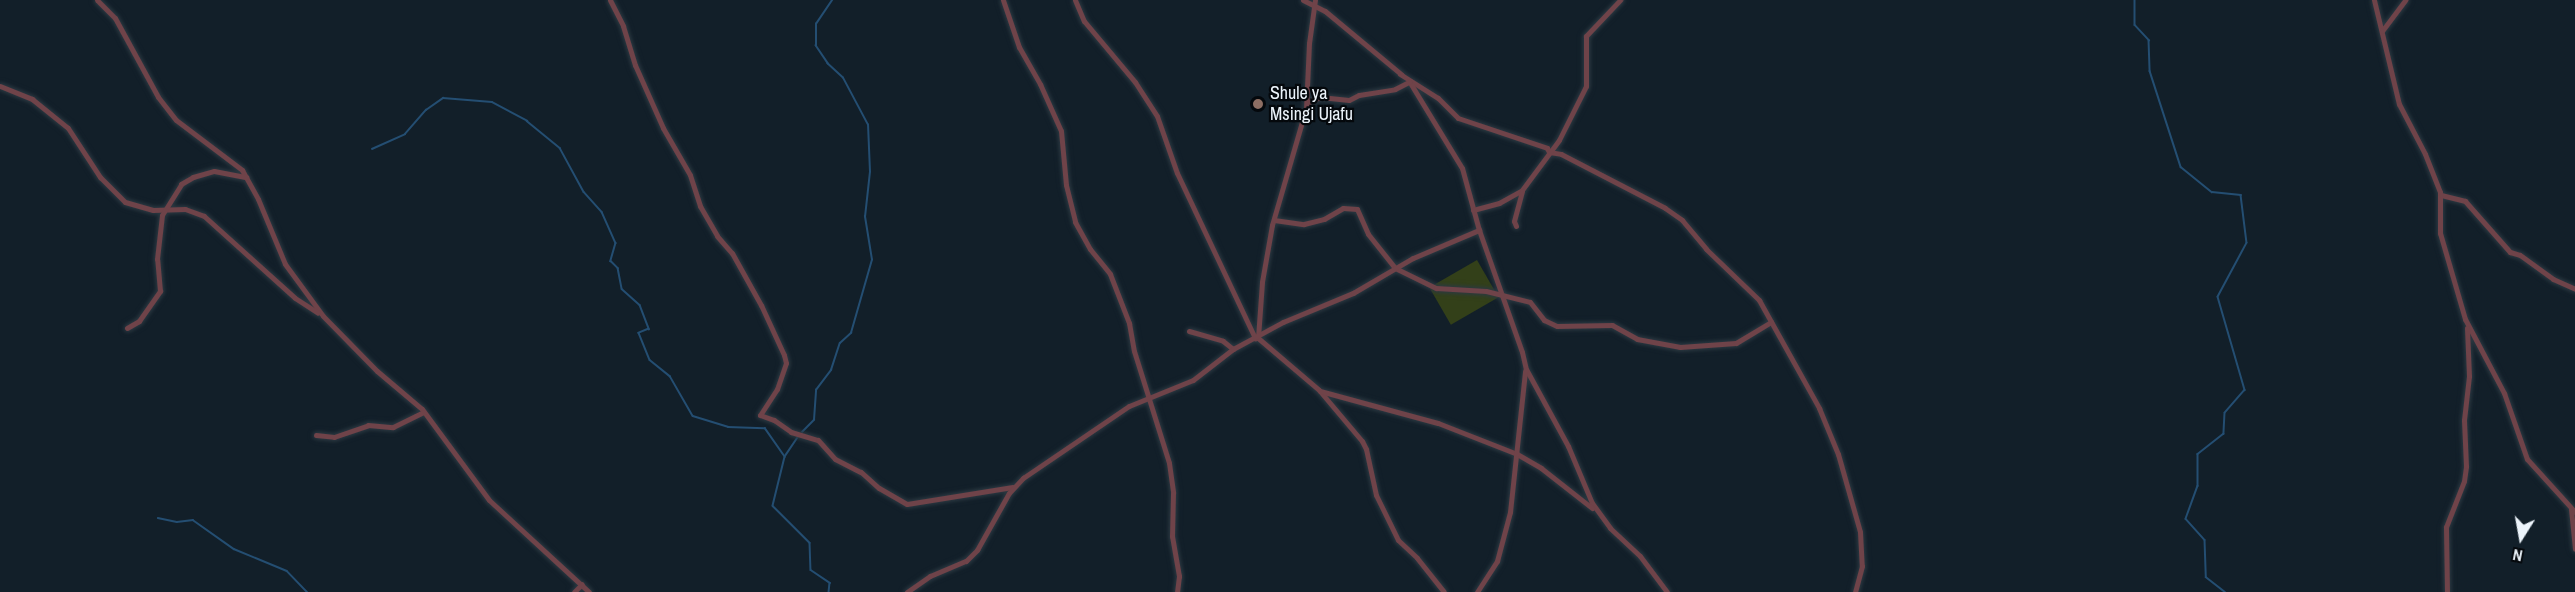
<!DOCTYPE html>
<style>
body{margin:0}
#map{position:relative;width:2575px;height:592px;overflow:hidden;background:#121f29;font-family:"Archivo Narrow",sans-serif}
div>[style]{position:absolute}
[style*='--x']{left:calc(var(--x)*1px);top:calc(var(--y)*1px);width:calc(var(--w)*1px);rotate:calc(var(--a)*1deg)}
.green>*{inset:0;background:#334019;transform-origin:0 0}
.stream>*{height:1.5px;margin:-0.75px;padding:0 0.75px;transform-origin:0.75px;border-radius:0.75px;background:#244e72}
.roads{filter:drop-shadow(0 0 2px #2c3942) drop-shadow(0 0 2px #2c3942)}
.street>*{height:5px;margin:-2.5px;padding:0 2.5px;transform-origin:2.5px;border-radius:2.5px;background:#6f4349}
.dots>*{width:16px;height:16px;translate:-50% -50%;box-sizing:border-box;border:3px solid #04080c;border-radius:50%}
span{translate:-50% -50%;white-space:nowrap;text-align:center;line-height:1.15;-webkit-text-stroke:4.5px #04080c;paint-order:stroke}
.poi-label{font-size:18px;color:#ecf4fb}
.left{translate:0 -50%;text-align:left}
.north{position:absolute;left:2491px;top:508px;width:60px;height:60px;-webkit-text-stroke:4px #04080c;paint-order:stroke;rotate:191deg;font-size:16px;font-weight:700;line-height:24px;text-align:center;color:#ecf4fb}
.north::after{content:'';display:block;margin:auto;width:21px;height:27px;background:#ecf4fb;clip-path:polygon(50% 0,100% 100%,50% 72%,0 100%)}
</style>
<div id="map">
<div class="green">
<div style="left:1477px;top:260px;width:43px;height:55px;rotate:60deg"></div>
</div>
<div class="stream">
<div style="--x:2135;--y:0;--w:25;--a:90"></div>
<div style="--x:2135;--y:25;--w:21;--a:47"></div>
<div style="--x:2149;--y:40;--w:31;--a:88"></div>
<div style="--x:2150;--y:71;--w:101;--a:72.1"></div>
<div style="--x:2181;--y:167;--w:40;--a:39"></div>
<div style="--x:2212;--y:192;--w:29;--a:6"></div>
<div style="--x:2241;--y:195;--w:48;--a:82.9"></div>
<div style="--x:2247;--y:243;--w:61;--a:118.2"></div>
<div style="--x:2218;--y:297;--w:97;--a:73.8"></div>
<div style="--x:2245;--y:390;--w:30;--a:131"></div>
<div style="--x:2225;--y:413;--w:21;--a:93"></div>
<div style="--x:2224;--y:434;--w:33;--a:142"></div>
<div style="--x:2198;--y:454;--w:32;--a:90"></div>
<div style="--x:2198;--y:486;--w:35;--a:110"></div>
<div style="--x:2186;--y:519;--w:28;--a:48"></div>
<div style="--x:2205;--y:540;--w:37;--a:88"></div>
<div style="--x:2206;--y:577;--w:24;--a:38"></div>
<div style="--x:372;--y:149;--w:36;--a:-24"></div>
<div style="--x:405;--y:134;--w:32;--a:-49"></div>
<div style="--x:426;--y:110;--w:21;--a:-35"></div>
<div style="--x:443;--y:98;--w:49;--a:4.7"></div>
<div style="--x:492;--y:102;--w:40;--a:28"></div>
<div style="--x:527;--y:121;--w:43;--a:39.3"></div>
<div style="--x:560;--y:148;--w:50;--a:61.4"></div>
<div style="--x:584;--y:192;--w:27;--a:48"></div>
<div style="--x:602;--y:212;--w:34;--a:66"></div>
<div style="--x:616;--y:243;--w:19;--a:106"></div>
<div style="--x:611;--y:261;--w:10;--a:45"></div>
<div style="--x:618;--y:268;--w:21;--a:79"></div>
<div style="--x:622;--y:289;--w:24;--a:42"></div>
<div style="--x:640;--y:305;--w:26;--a:69"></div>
<div style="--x:649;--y:329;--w:11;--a:158"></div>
<div style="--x:639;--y:333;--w:29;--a:68"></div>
<div style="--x:650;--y:360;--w:26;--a:39"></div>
<div style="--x:670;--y:376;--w:46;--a:60.1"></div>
<div style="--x:693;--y:416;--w:37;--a:17"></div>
<div style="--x:728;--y:427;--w:37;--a:2"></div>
<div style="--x:765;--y:428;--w:35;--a:55"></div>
<div style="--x:785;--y:457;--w:50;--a:103.8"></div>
<div style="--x:773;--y:506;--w:52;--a:45"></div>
<div style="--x:810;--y:543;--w:27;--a:88"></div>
<div style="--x:811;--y:570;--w:23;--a:34"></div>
<div style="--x:830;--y:583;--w:9;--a:96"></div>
<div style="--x:802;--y:432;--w:17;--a:-45"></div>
<div style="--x:814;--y:420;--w:30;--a:-86"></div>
<div style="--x:816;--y:390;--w:25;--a:-53"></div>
<div style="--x:831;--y:370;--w:28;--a:-72"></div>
<div style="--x:840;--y:343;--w:15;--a:-42"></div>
<div style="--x:851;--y:333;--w:76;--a:-74"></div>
<div style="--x:872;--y:260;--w:44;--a:-99.2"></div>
<div style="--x:865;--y:217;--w:45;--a:-83.7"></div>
<div style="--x:870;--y:172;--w:47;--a:-92.4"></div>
<div style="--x:868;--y:125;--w:53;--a:-118"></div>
<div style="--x:843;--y:78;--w:21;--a:-137"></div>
<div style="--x:828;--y:64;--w:22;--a:-124"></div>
<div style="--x:816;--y:46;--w:22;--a:-90"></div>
<div style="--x:816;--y:24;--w:29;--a:-56"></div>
<div style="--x:785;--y:456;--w:25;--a:-56"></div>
<div style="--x:158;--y:518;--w:19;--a:12"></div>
<div style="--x:177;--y:522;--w:16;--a:-7"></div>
<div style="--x:193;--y:520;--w:50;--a:35.3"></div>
<div style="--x:234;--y:549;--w:57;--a:22.5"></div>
<div style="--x:287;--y:571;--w:29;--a:46"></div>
</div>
<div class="roads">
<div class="street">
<div style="--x:97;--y:0;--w:25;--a:45"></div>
<div style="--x:115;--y:18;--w:90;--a:61.4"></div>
<div style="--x:158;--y:97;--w:29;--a:52"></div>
<div style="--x:176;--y:120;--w:83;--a:37.1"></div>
<div style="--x:242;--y:170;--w:33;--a:61"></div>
<div style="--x:258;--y:199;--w:70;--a:67.4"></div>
<div style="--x:285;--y:264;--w:64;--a:53.8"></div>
<div style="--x:323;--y:316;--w:77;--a:45.5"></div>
<div style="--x:377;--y:371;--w:59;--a:40.2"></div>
<div style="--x:422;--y:409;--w:113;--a:53.6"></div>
<div style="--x:489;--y:500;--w:136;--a:42.6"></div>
<div style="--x:610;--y:0;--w:29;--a:63"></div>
<div style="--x:623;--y:26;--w:41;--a:72.9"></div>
<div style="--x:635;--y:65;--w:69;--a:66"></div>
<div style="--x:663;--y:128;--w:54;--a:60.1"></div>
<div style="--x:690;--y:175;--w:33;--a:72"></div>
<div style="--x:700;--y:206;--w:34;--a:60"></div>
<div style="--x:717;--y:236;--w:23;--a:49"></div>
<div style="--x:732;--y:253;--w:60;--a:60.9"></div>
<div style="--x:761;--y:305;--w:55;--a:65.3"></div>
<div style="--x:784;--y:355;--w:8;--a:76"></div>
<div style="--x:786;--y:363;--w:28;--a:109"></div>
<div style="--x:777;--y:389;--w:31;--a:123"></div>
<div style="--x:760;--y:415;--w:15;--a:20"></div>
<div style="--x:774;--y:420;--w:21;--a:35"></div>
<div style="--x:791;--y:432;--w:28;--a:17"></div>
<div style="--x:818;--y:440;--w:25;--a:48"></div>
<div style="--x:835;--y:459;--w:29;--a:27"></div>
<div style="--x:861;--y:472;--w:24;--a:42"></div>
<div style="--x:879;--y:488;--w:32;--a:30"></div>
<div style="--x:907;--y:504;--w:107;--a:-9.1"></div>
<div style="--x:1003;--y:0;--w:50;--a:71.2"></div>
<div style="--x:1019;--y:47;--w:43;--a:60.4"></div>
<div style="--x:1040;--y:84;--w:51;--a:65.9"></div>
<div style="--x:1061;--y:131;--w:54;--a:84.7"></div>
<div style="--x:1066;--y:185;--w:38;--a:76"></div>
<div style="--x:1075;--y:222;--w:31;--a:61"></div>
<div style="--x:1090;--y:249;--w:32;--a:51"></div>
<div style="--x:1110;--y:274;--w:53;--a:68.8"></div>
<div style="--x:1129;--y:323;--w:28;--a:80"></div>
<div style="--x:1134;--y:351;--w:117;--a:72.6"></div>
<div style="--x:1169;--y:463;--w:30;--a:82"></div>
<div style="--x:1173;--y:493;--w:43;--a:91.3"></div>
<div style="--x:1172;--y:536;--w:41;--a:80.1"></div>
<div style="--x:1179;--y:576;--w:16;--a:97"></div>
<div style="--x:1075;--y:0;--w:23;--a:67"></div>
<div style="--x:1084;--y:21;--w:80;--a:50.1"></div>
<div style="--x:1135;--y:82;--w:40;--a:57.1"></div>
<div style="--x:1157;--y:116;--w:60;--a:70.7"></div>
<div style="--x:1177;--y:173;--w:183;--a:64.7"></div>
<div style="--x:1303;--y:0;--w:25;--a:27"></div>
<div style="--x:1325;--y:11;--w:100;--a:39.7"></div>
<div style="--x:1315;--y:0;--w:43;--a:97.9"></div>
<div style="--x:1309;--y:43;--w:65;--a:92.6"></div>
<div style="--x:1306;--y:108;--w:122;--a:106.2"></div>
<div style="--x:1272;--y:225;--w:58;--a:100"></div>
<div style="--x:1262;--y:282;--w:56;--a:94.1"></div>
<div style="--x:1258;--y:338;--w:80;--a:40.4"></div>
<div style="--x:1319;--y:390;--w:67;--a:49.9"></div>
<div style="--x:1362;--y:441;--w:9;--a:63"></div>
<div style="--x:1366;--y:449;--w:47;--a:77.7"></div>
<div style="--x:1376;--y:495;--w:50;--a:63.9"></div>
<div style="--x:1398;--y:540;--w:26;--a:43"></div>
<div style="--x:1417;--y:558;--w:43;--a:51.5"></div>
<div style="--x:2374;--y:0;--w:107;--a:76.5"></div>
<div style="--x:2399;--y:104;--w:56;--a:62.5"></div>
<div style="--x:2425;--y:154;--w:41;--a:68.5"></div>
<div style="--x:2440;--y:192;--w:41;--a:90"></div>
<div style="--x:2440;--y:233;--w:90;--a:73.8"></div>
<div style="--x:2465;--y:319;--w:84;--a:62.2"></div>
<div style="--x:2504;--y:393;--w:70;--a:70.8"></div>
<div style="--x:2527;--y:459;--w:72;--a:47.8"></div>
<div style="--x:2382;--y:31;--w:39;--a:-53"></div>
<div style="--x:1400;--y:74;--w:45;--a:32.3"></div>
<div style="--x:1438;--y:98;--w:28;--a:45"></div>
<div style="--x:1458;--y:118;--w:94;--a:18.6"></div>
<div style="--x:1547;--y:148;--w:4;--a:63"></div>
<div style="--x:1549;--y:152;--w:12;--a:9"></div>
<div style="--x:1561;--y:154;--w:117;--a:27.4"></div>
<div style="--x:1665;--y:208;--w:21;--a:35"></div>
<div style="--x:1682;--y:220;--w:38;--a:50"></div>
<div style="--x:1706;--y:249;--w:74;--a:43.9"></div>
<div style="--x:1759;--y:300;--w:124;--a:60.9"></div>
<div style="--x:1819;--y:408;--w:50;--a:67.6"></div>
<div style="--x:1838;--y:454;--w:81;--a:74.2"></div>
<div style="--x:1860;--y:532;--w:34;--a:87"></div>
<div style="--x:1862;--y:566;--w:27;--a:105"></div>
<div style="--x:1409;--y:81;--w:102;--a:58.7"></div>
<div style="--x:1462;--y:168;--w:64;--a:74.7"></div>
<div style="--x:1479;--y:230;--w:129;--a:70.6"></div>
<div style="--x:1522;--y:352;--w:17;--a:77"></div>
<div style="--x:1526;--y:369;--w:88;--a:61.4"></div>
<div style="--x:1568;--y:446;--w:62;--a:67.2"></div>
<div style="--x:1592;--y:503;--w:31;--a:54"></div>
<div style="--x:1610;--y:528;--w:41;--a:43"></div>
<div style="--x:1640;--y:556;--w:45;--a:53.1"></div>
<div style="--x:0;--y:86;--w:35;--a:22"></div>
<div style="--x:32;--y:99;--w:46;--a:38.9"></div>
<div style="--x:68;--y:128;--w:59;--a:56.9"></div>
<div style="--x:100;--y:177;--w:35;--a:45"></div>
<div style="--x:125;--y:202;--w:29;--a:16"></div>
<div style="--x:153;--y:210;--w:32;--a:-2"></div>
<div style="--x:185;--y:209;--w:20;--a:20"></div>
<div style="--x:204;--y:216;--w:122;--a:42"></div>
<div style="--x:295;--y:298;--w:27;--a:33"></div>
<div style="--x:1307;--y:103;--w:14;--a:-25"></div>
<div style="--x:1320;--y:97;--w:29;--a:6"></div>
<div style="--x:1349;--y:100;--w:11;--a:-27"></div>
<div style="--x:1359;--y:95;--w:36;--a:-9"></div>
<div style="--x:1395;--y:89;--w:16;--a:-27"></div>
<div style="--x:2441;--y:195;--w:25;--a:14"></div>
<div style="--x:2465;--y:201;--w:68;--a:48.6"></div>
<div style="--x:2510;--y:252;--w:10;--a:17"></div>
<div style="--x:2520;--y:255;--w:41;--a:36"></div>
<div style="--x:2553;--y:279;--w:24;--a:24"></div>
<div style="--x:1473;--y:210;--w:27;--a:-15"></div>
<div style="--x:1499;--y:203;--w:26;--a:-29"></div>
<div style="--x:1522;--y:190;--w:62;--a:-53.5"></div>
<div style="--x:1559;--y:140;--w:60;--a:-63.4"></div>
<div style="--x:1586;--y:86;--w:50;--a:-90"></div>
<div style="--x:1586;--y:36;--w:50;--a:-46.6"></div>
<div style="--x:1274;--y:220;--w:30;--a:8"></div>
<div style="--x:1304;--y:224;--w:21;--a:-14"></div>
<div style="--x:1324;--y:219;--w:22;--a:-30"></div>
<div style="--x:1343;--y:208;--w:14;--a:4"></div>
<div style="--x:1357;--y:209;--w:27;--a:66"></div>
<div style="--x:1368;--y:234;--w:43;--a:51.5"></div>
<div style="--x:1395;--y:268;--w:46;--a:26"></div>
<div style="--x:1436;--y:288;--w:50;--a:3.4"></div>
<div style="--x:1486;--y:291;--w:45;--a:14"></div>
<div style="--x:1530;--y:302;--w:23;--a:52"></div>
<div style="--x:1544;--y:320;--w:14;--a:25"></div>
<div style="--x:1557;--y:326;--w:55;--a:-1"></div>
<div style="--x:1612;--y:325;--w:29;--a:29"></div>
<div style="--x:1637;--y:339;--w:44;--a:10.5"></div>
<div style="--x:1680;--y:347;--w:56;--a:-4.1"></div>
<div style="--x:1736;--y:343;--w:41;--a:-31"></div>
<div style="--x:1516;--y:226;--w:5;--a:-112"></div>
<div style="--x:1514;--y:221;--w:31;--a:-75"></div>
<div style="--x:127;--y:328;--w:14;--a:-30"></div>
<div style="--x:139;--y:321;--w:37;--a:-55"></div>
<div style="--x:160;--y:291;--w:32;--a:-95"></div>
<div style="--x:157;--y:259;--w:44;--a:-83.5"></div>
<div style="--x:162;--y:215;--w:36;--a:-58"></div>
<div style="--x:181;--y:184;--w:14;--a:-30"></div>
<div style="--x:193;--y:177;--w:22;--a:-16"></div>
<div style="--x:214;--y:171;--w:33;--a:11"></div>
<div style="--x:1189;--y:331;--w:35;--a:16"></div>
<div style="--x:1223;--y:341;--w:13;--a:39"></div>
<div style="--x:1320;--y:391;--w:122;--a:15.2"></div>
<div style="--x:1438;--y:423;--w:85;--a:21.4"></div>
<div style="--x:1517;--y:454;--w:28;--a:30"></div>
<div style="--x:1541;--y:468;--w:65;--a:38.1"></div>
<div style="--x:316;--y:435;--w:18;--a:6"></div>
<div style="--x:334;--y:437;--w:36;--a:-19"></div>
<div style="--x:368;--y:425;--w:25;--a:5"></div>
<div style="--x:393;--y:427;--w:34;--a:-26"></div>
<div style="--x:2571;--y:509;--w:40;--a:84.3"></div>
<div style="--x:574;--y:592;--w:11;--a:-45"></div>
<div style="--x:907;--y:592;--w:28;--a:-35"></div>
<div style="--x:930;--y:576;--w:39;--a:-23"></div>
<div style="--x:966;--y:561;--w:16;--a:-45"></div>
<div style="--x:977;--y:550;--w:65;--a:-60.7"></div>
<div style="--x:1009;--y:493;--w:21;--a:-47"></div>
<div style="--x:1023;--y:478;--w:128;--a:-34.2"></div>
<div style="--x:1129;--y:406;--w:69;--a:-22.1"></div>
<div style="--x:1193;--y:380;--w:51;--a:-37.8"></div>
<div style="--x:1233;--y:349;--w:57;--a:-28.4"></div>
<div style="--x:1283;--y:322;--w:76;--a:-22.5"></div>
<div style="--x:1353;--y:293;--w:69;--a:-30.3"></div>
<div style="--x:1413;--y:258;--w:72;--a:-23"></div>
<div style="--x:1477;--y:592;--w:37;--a:-57"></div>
<div style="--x:1497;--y:561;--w:51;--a:-75.1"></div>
<div style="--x:1510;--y:512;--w:142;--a:-83.9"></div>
<div style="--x:2447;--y:592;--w:65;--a:-90.9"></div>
<div style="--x:2446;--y:527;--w:49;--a:-68.6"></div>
<div style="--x:2464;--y:481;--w:15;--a:-82"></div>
<div style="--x:2466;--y:466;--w:46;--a:-92.5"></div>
<div style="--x:2464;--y:420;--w:44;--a:-83.5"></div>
<div style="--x:2469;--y:376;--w:48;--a:-92.4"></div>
</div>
</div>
<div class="dots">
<div style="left:1258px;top:104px;background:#8d6e63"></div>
</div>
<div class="poi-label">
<span class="left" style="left:1270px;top:104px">Shule ya<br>Msingi Ujafu</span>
</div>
<div class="north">N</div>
</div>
